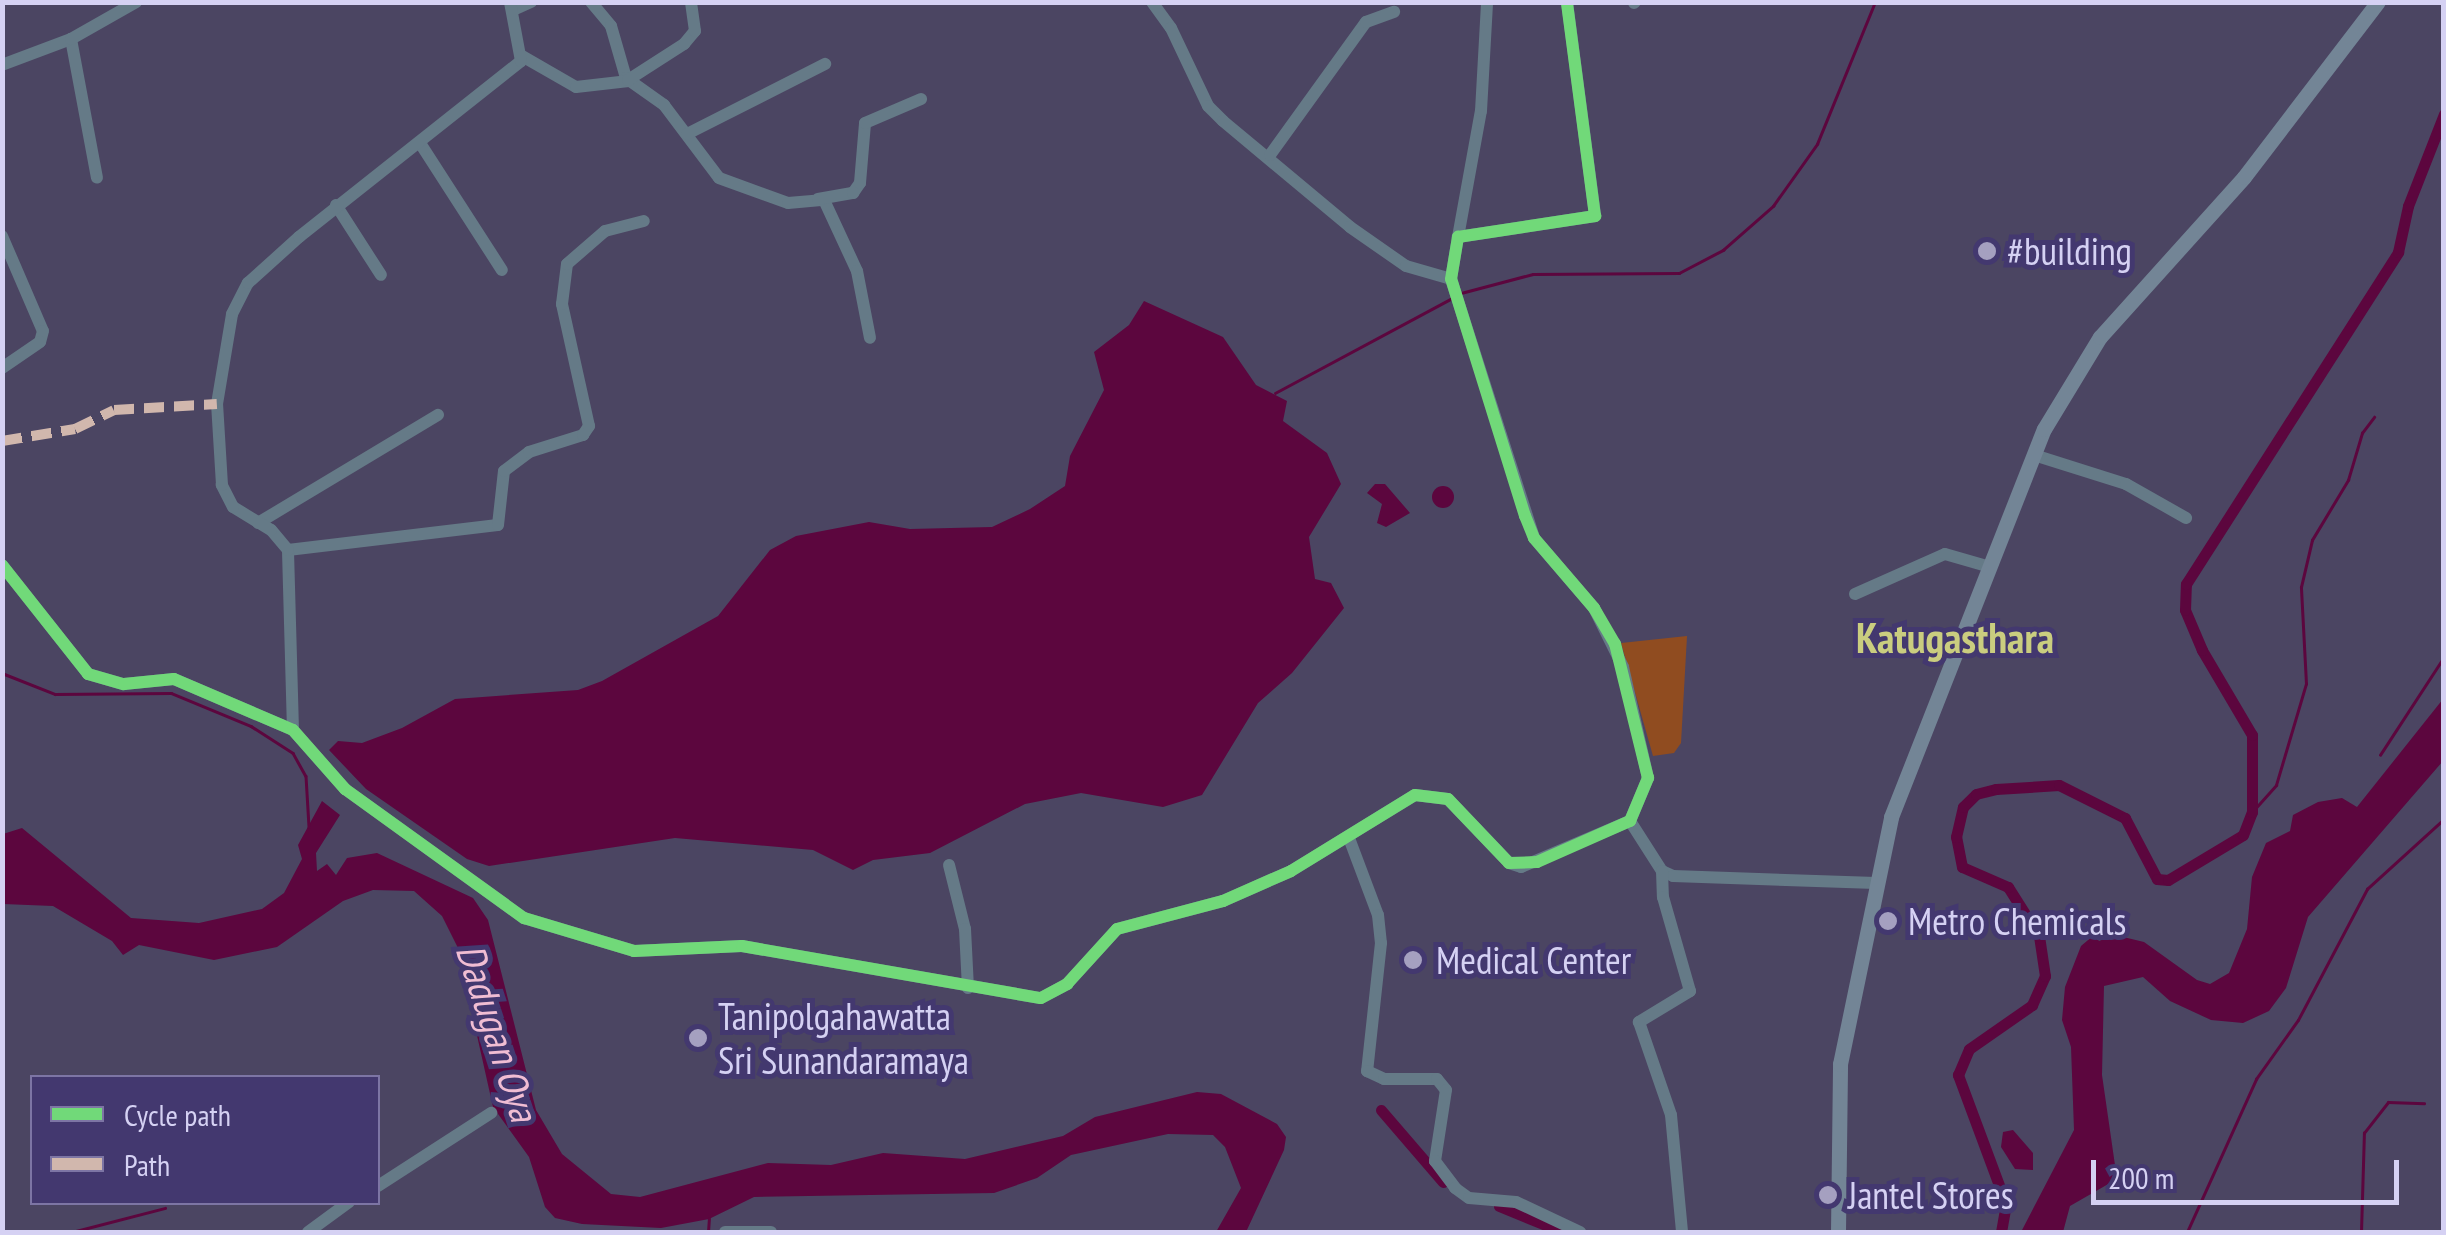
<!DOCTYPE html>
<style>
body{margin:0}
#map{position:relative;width:2446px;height:1235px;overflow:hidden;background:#4b4562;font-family:"PT Sans Narrow",sans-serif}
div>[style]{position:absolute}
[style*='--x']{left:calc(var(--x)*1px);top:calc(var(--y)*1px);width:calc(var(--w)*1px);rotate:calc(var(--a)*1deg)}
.green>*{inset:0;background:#904c20}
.water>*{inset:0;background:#5c063e}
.round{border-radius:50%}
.stream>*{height:2.5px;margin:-1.25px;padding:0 1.25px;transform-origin:1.25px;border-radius:1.25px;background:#5c063e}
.canal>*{height:11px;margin:-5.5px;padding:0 5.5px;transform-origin:5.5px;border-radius:5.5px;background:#5c063e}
.minor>*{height:12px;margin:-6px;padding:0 6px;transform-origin:6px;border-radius:6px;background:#657a87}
.major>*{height:15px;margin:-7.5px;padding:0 7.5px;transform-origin:7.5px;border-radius:7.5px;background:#738596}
.quiet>*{height:10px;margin-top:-5px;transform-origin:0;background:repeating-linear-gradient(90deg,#d1b7ad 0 20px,transparent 0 30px)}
.cycleway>*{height:12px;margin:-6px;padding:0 6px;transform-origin:6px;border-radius:6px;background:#71d979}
.dots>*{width:28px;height:28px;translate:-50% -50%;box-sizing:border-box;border:5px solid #43386f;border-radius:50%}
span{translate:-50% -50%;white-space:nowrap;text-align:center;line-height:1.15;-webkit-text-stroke:10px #43386f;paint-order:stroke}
.poi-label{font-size:38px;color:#d5d1f3}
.left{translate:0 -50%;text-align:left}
.water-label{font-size:40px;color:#f0bdd3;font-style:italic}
.quarter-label{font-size:42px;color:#cacd7f;font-weight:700}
.frame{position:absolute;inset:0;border:5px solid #d5d1f3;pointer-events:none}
.legend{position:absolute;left:30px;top:1075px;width:350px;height:130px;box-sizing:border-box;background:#43386f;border:2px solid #7d75a4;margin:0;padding:12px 18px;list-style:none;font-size:30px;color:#d5d1f3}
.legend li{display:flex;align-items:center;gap:20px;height:50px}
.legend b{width:50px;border:2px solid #7d75a4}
.scale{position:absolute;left:2091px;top:1160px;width:308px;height:45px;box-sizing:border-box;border:5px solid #d5d1f3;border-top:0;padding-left:12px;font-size:30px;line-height:35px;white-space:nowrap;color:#d5d1f3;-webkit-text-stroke:8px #43386f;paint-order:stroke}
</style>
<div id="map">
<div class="green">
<div style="clip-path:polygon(1687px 636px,1681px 743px,1674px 753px,1653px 756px,1621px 643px)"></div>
</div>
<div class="water">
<div style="clip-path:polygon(1144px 301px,1223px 337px,1256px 385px,1287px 401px,1283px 421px,1327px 453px,1341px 484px,1309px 537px,1315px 579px,1331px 583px,1344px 608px,1292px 673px,1258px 703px,1202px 795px,1163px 807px,1081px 793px,1025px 804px,930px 853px,873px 860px,853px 870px,813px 850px,675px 838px,489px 866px,467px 859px,366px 789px,329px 750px,338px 741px,362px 743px,402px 728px,455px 699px,578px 690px,602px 681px,718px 616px,770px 550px,796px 536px,869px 522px,910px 529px,992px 527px,1030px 509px,1065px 486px,1070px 456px,1104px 390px,1094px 352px,1129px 325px)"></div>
<div style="clip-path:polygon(1375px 484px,1385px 484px,1410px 513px,1386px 527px,1377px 523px,1382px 504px,1367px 493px)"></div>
<div class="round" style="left:1432px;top:486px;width:22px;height:22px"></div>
<div style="clip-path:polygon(2443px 699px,2443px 761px,2308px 917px,2286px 988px,2269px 1011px,2243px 1023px,2211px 1020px,2170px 1001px,2143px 977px,2104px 986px,2102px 1075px,2117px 1179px,2070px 1206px,2063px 1232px,2021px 1232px,2074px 1130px,2071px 1047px,2062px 1020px,2065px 987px,2081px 946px,2094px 935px,2099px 941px,2115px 935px,2144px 942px,2197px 980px,2210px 984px,2229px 973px,2247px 929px,2252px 877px,2266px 843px,2290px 831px,2293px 815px,2318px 802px,2342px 798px,2357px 807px)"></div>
<div style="clip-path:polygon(322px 801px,340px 815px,316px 853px,317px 871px,327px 864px,336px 875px,347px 858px,377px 853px,473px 898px,488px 920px,536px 1110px,562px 1154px,611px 1194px,640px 1197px,768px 1163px,831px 1165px,883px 1153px,965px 1159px,1063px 1136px,1095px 1117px,1197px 1092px,1221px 1094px,1277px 1124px,1286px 1137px,1284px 1150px,1246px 1232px,1216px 1232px,1241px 1188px,1225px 1147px,1213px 1135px,1168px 1134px,1071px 1155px,1037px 1178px,994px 1193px,754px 1197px,709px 1219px,661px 1228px,582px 1224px,555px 1218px,545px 1207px,529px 1157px,493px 1107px,457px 946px,442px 916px,414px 891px,373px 890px,343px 901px,277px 947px,214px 960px,139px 945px,123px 955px,112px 941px,53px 906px,3px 904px,3px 834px,22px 828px,131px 918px,199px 923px,262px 909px,284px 893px,302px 859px,298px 845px)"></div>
<div style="clip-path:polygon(2013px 1130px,2033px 1153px,2033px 1170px,2015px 1169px,2001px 1147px,2003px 1132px)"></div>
</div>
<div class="stream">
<div style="--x:1461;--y:293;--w:74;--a:-14.8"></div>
<div style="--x:1533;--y:274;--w:146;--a:-0.4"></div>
<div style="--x:1679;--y:273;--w:50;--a:-27.6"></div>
<div style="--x:1723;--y:250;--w:67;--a:-41.3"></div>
<div style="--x:1773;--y:206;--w:76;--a:-54.6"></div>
<div style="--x:1817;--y:144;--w:153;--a:-67.8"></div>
<div style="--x:1275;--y:393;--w:203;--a:-28.2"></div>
<div style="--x:2;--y:673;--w:57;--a:21.6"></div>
<div style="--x:55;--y:694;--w:116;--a:-0.5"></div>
<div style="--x:171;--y:693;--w:87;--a:22.4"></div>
<div style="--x:251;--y:726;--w:50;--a:32.7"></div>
<div style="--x:293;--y:753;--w:26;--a:61"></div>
<div style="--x:306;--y:776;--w:51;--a:86.6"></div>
<div style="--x:2380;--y:755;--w:117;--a:-56.9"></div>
<div style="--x:2252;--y:812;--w:36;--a:-48"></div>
<div style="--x:2276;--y:785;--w:105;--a:-73.5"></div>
<div style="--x:2306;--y:684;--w:97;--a:-93"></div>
<div style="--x:2301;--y:587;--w:48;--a:-76.8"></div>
<div style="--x:2312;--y:540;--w:70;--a:-59"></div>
<div style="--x:2348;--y:480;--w:49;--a:-73.4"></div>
<div style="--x:2362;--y:433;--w:20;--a:-53"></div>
<div style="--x:72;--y:1232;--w:96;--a:-14.5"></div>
<div style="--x:708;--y:1232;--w:13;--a:-86"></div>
<div style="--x:2187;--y:1232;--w:168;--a:-65.7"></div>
<div style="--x:2256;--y:1079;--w:72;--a:-54.6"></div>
<div style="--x:2298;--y:1020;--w:148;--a:-62.2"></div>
<div style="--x:2367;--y:889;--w:104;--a:-42.3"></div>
<div style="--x:2361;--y:1232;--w:99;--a:-88.3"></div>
<div style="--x:2364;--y:1133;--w:39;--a:-52"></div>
<div style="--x:2388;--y:1102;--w:36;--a:2"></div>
</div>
<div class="canal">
<div style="--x:1381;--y:1110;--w:95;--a:49.3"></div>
<div style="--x:1499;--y:1206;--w:69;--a:22.1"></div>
<div style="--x:2001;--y:1232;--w:28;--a:-80"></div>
<div style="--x:2006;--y:1204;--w:138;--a:-110.4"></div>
<div style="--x:1958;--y:1075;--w:28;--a:-67"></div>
<div style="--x:1969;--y:1049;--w:77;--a:-34.9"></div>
<div style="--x:2032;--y:1005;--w:32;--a:-66"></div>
<div style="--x:2045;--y:976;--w:40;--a:-98.5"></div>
<div style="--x:2039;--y:936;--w:58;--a:-122.3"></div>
<div style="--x:2008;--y:887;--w:50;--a:-156.5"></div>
<div style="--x:1962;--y:867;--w:31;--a:-101"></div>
<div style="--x:1956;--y:837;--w:31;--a:-77"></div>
<div style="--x:1963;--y:807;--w:18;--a:-45"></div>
<div style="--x:1976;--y:794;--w:21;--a:-14"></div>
<div style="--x:1996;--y:789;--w:63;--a:-3.6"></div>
<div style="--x:2059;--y:785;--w:74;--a:26.6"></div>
<div style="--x:2125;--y:818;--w:69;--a:62.3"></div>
<div style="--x:2157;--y:879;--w:11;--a:5"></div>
<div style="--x:2168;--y:880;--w:87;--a:-31"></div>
<div style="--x:2243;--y:835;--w:25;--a:-69"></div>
<div style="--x:2252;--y:812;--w:77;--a:-90"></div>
<div style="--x:2252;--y:735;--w:99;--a:-120.5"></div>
<div style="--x:2202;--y:650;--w:43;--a:-113"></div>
<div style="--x:2185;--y:610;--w:26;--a:-88"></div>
<div style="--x:2186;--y:584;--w:394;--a:-57.4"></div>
<div style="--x:2398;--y:252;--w:47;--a:-77.7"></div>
<div style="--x:2408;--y:206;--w:99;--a:-68.6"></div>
</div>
<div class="minor">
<div style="--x:591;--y:2;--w:31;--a:50"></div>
<div style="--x:611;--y:26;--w:54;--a:73.9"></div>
<div style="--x:626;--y:78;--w:47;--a:35.4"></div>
<div style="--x:664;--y:105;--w:91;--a:53"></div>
<div style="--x:719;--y:178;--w:73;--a:19.9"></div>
<div style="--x:788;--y:203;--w:36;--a:-5"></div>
<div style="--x:824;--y:200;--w:78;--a:65.1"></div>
<div style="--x:857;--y:271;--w:68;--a:79"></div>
<div style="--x:1152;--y:2;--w:32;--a:54"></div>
<div style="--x:1171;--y:28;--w:86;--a:64.6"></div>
<div style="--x:1208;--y:106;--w:21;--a:45"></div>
<div style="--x:1223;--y:121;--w:165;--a:39.8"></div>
<div style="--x:1350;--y:227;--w:68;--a:34.9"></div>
<div style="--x:1406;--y:266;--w:47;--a:16.1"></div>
<div style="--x:1567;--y:2;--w:216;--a:82.5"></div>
<div style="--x:1595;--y:216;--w:139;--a:171.3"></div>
<div style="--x:1458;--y:237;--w:43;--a:99.5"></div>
<div style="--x:1451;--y:279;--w:272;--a:72.2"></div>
<div style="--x:1534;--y:538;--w:92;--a:49.4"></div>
<div style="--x:1594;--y:608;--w:66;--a:63.8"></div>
<div style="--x:1623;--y:667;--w:114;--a:77.3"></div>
<div style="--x:1648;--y:778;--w:47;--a:112.7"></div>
<div style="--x:1634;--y:3;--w:1;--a:-45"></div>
<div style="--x:513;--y:10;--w:20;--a:-24"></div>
<div style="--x:71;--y:39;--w:141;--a:79.4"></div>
<div style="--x:522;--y:56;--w:62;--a:29.9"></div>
<div style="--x:576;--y:87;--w:53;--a:-6.5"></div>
<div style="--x:2;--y:65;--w:74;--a:-20.6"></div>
<div style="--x:71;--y:39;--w:75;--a:-29.6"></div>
<div style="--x:628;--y:80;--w:67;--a:-32.7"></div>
<div style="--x:684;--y:44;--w:17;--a:-50"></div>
<div style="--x:695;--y:31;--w:29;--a:-98"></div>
<div style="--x:687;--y:134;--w:155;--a:-26.9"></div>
<div style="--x:420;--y:143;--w:151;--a:57.2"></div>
<div style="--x:1270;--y:155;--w:164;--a:-54.2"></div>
<div style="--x:1366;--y:22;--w:30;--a:-20"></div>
<div style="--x:818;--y:199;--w:36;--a:-10"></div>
<div style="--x:853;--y:193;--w:12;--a:-55"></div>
<div style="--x:860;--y:183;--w:60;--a:-85.2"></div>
<div style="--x:865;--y:123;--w:61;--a:-23.2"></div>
<div style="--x:336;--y:205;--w:83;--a:57.3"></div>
<div style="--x:2;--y:236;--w:103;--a:66.7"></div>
<div style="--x:43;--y:331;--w:11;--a:105"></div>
<div style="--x:40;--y:342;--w:46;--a:145.6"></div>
<div style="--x:1458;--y:237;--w:128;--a:-79.7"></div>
<div style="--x:1481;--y:111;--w:109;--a:-86.8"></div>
<div style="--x:2034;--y:455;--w:96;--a:17.5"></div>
<div style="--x:2126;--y:484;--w:69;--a:29.5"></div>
<div style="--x:258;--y:523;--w:210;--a:-31"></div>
<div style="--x:288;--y:550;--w:211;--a:-6.8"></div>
<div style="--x:498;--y:525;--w:54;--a:-83.7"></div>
<div style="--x:504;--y:471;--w:31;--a:-37"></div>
<div style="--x:529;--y:452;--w:57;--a:-17.5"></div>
<div style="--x:583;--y:435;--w:11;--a:-56"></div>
<div style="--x:589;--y:426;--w:125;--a:-102.5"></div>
<div style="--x:562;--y:304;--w:40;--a:-82.9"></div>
<div style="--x:567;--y:264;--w:50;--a:-41"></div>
<div style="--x:605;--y:231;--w:40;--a:-14.4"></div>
<div style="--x:2;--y:565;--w:139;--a:51.7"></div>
<div style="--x:88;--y:674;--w:37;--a:16"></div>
<div style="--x:124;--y:684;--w:50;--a:-5.7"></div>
<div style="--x:174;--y:679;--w:129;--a:23.2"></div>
<div style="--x:293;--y:730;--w:79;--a:48.6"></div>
<div style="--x:345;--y:789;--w:221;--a:35.8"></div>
<div style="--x:524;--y:918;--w:115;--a:16.7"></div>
<div style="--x:634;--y:951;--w:108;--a:-2.7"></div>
<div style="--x:742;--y:946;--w:303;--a:9.9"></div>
<div style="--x:1041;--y:998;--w:30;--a:-28"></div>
<div style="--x:1067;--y:984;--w:74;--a:-47.7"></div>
<div style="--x:1117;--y:929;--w:110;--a:-14.8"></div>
<div style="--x:1223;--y:901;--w:74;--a:-23.8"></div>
<div style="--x:1291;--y:871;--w:145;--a:-31.5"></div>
<div style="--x:1415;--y:795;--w:33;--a:7"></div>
<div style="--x:1448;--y:799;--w:88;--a:46.4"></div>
<div style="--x:1509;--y:863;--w:13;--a:18"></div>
<div style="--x:1521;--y:867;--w:118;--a:-22.9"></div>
<div style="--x:1855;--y:594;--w:98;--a:-24"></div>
<div style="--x:1945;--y:554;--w:47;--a:16.1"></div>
<div style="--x:293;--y:730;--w:180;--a:-91.6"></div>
<div style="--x:288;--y:550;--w:26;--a:-130"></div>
<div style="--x:271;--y:530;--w:44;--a:-148.8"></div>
<div style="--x:233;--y:507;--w:25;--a:-117"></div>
<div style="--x:222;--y:485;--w:81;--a:-93.5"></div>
<div style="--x:217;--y:404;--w:91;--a:-80.5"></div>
<div style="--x:232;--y:314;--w:35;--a:-63"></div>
<div style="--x:248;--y:283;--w:69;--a:-42"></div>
<div style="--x:299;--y:237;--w:283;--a:-38.4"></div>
<div style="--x:521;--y:61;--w:60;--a:-100.6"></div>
<div style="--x:1630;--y:821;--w:59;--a:57.4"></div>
<div style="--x:1662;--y:871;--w:12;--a:24"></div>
<div style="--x:1673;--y:876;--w:203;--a:2"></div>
<div style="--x:1349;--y:838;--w:82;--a:69.4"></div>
<div style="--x:1378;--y:915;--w:28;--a:84"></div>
<div style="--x:1381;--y:943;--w:129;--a:96.2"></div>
<div style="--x:1367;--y:1071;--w:19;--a:25"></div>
<div style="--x:1384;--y:1079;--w:53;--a:0"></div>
<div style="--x:1437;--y:1079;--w:14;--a:51"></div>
<div style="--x:1446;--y:1090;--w:72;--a:98.8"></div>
<div style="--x:1435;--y:1161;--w:34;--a:53"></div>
<div style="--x:1455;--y:1188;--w:17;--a:36"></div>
<div style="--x:1469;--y:1198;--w:47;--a:4.9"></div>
<div style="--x:1516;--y:1202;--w:71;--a:25.1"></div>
<div style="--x:949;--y:865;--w:66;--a:76"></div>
<div style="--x:965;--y:929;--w:59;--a:87.1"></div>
<div style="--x:1662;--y:871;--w:26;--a:88"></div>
<div style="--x:1663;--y:897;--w:98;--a:74"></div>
<div style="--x:1690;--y:991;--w:60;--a:148.7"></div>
<div style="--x:1639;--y:1022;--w:98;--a:71"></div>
<div style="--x:1671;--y:1115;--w:118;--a:84.6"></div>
<div style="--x:378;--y:1186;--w:135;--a:-32.9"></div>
<div style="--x:308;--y:1232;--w:51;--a:-36.2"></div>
<div style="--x:725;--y:1232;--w:46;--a:0"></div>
</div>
<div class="major">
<div style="--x:1838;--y:1232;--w:168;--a:-89.3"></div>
<div style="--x:1840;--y:1064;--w:252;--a:-78.3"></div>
<div style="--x:1891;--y:817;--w:417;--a:-68.5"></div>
<div style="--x:2044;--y:429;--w:108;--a:-58.7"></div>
<div style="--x:2100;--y:337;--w:215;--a:-48"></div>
<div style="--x:2244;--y:177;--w:220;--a:-52.6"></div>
</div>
<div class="quiet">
<div style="--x:2;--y:441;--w:74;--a:-9.3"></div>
<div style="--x:75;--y:429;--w:43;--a:-26"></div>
<div style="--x:114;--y:410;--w:103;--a:-3.3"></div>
</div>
<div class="cycleway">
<div style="--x:2;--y:565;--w:139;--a:51.7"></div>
<div style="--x:88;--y:674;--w:37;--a:16"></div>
<div style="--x:124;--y:684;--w:50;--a:-5.7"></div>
<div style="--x:174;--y:679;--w:129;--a:23.2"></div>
<div style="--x:293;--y:730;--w:79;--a:48.6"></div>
<div style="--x:345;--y:789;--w:221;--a:35.8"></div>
<div style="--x:524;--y:918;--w:115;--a:16.7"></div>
<div style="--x:634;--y:951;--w:108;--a:-2.7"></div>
<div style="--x:742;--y:946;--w:303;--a:9.9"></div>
<div style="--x:1041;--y:998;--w:30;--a:-28"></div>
<div style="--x:1067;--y:984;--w:74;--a:-47.7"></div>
<div style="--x:1117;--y:929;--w:110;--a:-14.8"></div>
<div style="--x:1223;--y:901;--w:74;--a:-23.8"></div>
<div style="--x:1291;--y:871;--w:145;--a:-31.5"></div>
<div style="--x:1415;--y:795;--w:33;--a:7"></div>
<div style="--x:1448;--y:799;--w:88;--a:46.4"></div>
<div style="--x:1509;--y:863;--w:28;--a:-2"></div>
<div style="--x:1537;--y:862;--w:102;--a:-23.8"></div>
<div style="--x:1630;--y:821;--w:47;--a:-67.3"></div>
<div style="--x:1648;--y:778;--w:138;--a:-103.8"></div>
<div style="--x:1615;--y:644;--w:42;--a:-120.3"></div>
<div style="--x:1594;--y:608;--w:92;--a:-130.6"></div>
<div style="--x:1534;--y:538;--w:24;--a:-112"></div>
<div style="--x:1525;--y:516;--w:248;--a:-107.3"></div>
<div style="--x:1451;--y:279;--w:43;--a:-80.5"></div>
<div style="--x:1458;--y:237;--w:139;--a:-8.7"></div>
<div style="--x:1595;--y:216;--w:216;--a:-97.5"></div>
</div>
<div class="dots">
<div style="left:1987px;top:251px;background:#a5a0c0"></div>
<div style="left:1888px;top:921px;background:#a5a0c0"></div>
<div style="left:1413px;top:960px;background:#a5a0c0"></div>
<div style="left:698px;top:1038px;background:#a5a0c0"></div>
<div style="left:1828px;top:1195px;background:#a5a0c0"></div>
</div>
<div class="poi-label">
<span class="left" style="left:2007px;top:251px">#building</span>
<span class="left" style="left:1908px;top:921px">Metro Chemicals</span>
<span class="left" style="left:1436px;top:960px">Medical Center</span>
<span class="left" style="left:718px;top:1038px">Tanipolgahawatta<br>Sri Sunandaramaya</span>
<span class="left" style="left:1848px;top:1195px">Jantel Stores</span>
</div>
<div class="water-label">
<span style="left:498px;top:1032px;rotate:72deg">Dadugan Oya</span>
</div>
<div class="quarter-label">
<span style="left:1955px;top:638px">Katugasthara</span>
</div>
<div class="frame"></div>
<ul class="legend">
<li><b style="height:12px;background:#71d979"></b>Cycle path</li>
<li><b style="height:12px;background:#d1b7ad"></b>Path</li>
</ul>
<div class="scale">200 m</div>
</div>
